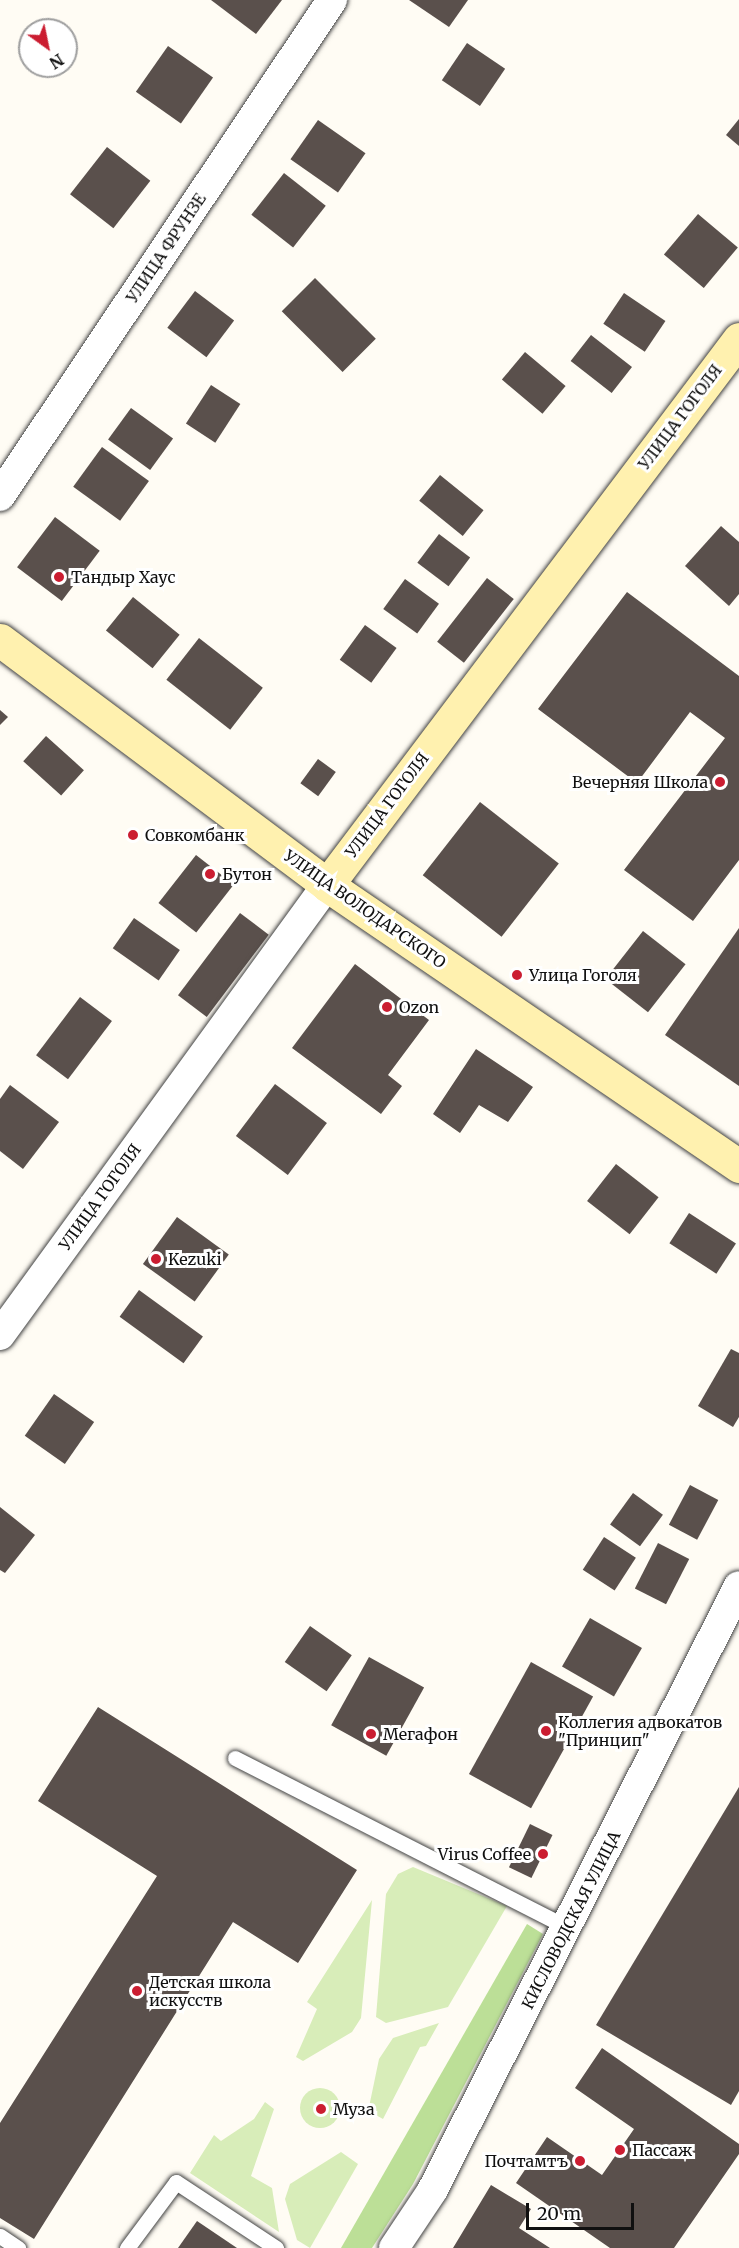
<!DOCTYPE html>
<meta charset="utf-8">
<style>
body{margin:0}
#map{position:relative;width:739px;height:2248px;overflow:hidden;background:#fffcf4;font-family:Merriweather,serif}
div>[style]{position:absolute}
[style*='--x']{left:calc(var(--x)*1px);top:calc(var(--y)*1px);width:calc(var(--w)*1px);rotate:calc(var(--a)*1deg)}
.green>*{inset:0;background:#d8edb9}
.round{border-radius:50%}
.forest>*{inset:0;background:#bcdf97}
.building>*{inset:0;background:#5a504c;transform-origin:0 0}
.roads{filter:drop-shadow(0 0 2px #434343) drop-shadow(0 0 2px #434343)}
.lane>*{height:15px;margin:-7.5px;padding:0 7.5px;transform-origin:7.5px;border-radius:7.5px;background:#fff}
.street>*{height:30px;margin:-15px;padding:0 15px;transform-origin:15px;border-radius:15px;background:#fff}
.secondary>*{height:33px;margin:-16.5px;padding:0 16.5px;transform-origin:16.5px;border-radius:16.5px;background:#fff1af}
.dots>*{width:16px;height:16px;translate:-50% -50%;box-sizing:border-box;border:3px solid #fff;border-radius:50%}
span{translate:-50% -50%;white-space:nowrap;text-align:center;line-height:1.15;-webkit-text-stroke:6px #fff;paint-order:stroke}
.street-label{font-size:16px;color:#101010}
.poi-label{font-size:16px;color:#101010}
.left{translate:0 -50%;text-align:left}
.right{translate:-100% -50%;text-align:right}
.north{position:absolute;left:18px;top:18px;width:60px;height:60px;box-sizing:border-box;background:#fff;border:2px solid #9f9f9f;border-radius:50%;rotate:147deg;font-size:16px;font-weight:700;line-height:24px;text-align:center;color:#101010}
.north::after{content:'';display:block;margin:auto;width:21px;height:27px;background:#cb1d31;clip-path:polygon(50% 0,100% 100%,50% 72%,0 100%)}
.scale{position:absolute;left:526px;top:2203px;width:108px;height:27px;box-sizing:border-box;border:3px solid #101010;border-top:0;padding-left:8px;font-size:18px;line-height:21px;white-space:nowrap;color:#101010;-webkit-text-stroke:4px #fff;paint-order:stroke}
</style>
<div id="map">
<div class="green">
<div style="clip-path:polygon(413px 1867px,507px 1906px,448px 2007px,386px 2023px,376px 2017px,386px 1894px,398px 1874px)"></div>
<div style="clip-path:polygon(372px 1900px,361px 2018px,352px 2032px,303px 2061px,296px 2057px,317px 2009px,307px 2002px)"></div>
<div style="clip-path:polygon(439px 2023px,426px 2046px,420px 2047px,383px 2119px,374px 2114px,369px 2107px,379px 2059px,393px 2038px)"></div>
<div class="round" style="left:300px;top:2088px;width:40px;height:40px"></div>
<div style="clip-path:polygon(265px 2102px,274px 2109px,251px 2176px,272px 2188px,279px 2232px,190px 2173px,214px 2135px,221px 2141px,254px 2119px)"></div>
<div style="clip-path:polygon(341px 2152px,358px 2164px,310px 2248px,297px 2240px,285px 2199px,290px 2184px)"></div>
</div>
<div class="forest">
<div style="clip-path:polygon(527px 1924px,543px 1934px,413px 2184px,372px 2248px,341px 2248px)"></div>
</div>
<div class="building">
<div style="clip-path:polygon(211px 0,282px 0,256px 34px)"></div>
<div style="clip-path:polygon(409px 0,468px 0,449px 27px)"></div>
<div style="left:467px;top:43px;width:46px;height:45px;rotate:34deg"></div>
<div style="left:168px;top:46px;width:55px;height:56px;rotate:35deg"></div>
<div style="clip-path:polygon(739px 119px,739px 146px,726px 135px)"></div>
<div style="left:318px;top:120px;width:58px;height:48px;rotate:35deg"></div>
<div style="left:107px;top:147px;width:55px;height:60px;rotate:38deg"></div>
<div style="left:284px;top:173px;width:53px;height:53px;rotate:38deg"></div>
<div style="left:698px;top:214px;width:52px;height:53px;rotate:40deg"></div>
<div style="left:315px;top:278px;width:86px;height:47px;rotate:45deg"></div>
<div style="left:195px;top:291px;width:49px;height:46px;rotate:37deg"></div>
<div style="left:624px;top:293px;width:50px;height:37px;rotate:34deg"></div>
<div style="left:591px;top:335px;width:52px;height:33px;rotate:38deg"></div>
<div style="left:525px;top:352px;width:53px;height:36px;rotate:40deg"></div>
<div style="left:211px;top:385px;width:35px;height:46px;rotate:33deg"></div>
<div style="left:131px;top:408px;width:52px;height:39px;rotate:36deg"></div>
<div style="left:102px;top:447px;width:58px;height:49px;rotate:36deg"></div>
<div style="left:440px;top:475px;width:56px;height:33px;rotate:39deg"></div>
<div style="left:55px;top:517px;width:56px;height:63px;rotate:37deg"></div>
<div style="clip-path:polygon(721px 526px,739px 542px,739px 594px,729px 606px,685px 566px)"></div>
<div style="left:439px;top:534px;width:39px;height:36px;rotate:37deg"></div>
<div style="left:487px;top:578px;width:34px;height:81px;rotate:38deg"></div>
<div style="left:405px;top:579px;width:42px;height:37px;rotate:36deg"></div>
<div style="clip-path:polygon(627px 592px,739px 676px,739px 860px,693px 921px,624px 870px,725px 738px,690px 712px,637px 783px,538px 709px)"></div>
<div style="left:133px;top:597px;width:60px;height:43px;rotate:39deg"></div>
<div style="left:365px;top:625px;width:39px;height:43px;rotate:36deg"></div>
<div style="left:199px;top:638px;width:81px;height:53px;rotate:38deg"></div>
<div style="clip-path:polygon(0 710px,8px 717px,0 725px)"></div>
<div style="left:46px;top:736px;width:51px;height:34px;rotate:42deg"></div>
<div style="left:318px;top:759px;width:22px;height:30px;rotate:36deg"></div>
<div style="left:480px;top:802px;width:100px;height:93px;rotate:38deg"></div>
<div style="left:196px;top:855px;width:48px;height:61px;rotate:38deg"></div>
<div style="left:240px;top:913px;width:36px;height:103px;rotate:37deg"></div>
<div style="left:134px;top:918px;width:56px;height:37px;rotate:35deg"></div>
<div style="clip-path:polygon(739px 928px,739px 1086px,665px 1035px)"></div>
<div style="left:643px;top:931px;width:54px;height:61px;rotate:38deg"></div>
<div style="clip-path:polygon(355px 964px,429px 1020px,388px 1075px,402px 1086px,381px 1114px,292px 1048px)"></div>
<div style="left:80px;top:997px;width:40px;height:73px;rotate:37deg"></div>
<div style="clip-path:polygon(476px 1049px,533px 1087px,508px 1122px,479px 1105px,460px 1133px,433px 1114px)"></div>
<div style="left:275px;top:1084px;width:65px;height:65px;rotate:37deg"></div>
<div style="clip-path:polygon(10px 1085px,59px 1122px,23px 1169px,0 1151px,0 1099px)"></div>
<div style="left:616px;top:1164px;width:54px;height:47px;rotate:38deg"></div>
<div style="left:689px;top:1213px;width:56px;height:36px;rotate:33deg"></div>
<div style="left:177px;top:1217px;width:64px;height:58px;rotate:36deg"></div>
<div style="left:139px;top:1290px;width:79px;height:33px;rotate:36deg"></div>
<div style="clip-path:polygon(731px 1349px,739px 1353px,739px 1417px,733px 1427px,698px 1406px)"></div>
<div style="left:54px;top:1394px;width:49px;height:51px;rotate:35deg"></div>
<div style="left:690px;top:1485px;width:32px;height:45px;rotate:28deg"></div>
<div style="left:633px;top:1493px;width:37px;height:39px;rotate:36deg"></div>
<div style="clip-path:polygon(0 1507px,35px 1535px,5px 1573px,0 1570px)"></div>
<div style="left:604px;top:1537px;width:38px;height:39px;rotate:33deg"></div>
<div style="left:658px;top:1543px;width:35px;height:51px;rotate:27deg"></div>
<div style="left:590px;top:1618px;width:60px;height:56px;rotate:30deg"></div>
<div style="left:310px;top:1626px;width:51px;height:44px;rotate:35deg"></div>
<div style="left:369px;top:1657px;width:63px;height:78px;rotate:29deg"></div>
<div style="left:531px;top:1662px;width:71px;height:128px;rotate:29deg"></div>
<div style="clip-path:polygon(98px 1707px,357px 1870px,298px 1963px,233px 1922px,34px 2239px,0 2218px,0 2123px,157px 1876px,38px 1801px)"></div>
<div style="clip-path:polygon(739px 1787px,739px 2091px,731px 2105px,596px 2025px)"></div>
<div style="left:530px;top:1824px;width:25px;height:48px;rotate:26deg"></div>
<div style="clip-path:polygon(602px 2048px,739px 2144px,739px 2154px,674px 2248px,610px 2248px,516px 2183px,547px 2137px,602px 2175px,634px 2129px,575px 2088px)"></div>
<div style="clip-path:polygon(491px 2185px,531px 2209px,519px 2228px,550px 2248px,453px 2248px)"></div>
<div style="clip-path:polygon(197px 2221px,237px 2248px,178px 2248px)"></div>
</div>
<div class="roads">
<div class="lane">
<div style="--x:235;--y:1758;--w:374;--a:27"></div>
<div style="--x:0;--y:2236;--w:22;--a:34"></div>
<div style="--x:127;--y:2248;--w:82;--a:-53.4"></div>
<div style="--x:176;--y:2182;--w:120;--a:33.4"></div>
</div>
<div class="street">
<div style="--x:0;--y:496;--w:597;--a:-56.2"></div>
<div style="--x:0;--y:1335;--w:556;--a:-54"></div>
<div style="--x:394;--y:2248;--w:69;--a:-56.3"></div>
<div style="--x:432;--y:2191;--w:678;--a:-63.1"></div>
</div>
<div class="secondary">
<div style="--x:0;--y:640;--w:409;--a:36.8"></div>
<div style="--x:327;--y:885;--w:499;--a:34.3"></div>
<div style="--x:327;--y:885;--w:684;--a:-52.96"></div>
</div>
</div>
<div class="dots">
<div style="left:59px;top:577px;background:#cb1d31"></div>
<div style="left:720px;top:782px;background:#cb1d31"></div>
<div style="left:133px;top:835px;background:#cb1d31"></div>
<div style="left:210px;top:874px;background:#cb1d31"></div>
<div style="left:517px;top:975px;background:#cb1d31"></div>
<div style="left:387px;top:1007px;background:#cb1d31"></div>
<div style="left:156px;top:1259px;background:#cb1d31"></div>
<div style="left:546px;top:1731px;background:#cb1d31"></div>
<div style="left:371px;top:1734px;background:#cb1d31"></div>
<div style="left:543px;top:1854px;background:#cb1d31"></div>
<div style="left:137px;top:1991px;background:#cb1d31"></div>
<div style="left:321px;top:2109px;background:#cb1d31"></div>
<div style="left:620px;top:2150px;background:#cb1d31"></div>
<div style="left:580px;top:2161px;background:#cb1d31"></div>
</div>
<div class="street-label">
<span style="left:166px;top:248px;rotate:-56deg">УЛИЦА ФРУНЗЕ</span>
<span style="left:680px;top:417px;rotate:-53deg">УЛИЦА ГОГОЛЯ</span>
<span style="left:387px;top:805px;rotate:-53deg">УЛИЦА ГОГОЛЯ</span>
<span style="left:365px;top:909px;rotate:35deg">УЛИЦА ВОЛОДАРСКОГО</span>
<span style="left:100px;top:1197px;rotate:-54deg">УЛИЦА ГОГОЛЯ</span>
<span style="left:571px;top:1920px;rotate:-63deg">КИСЛОВОДСКАЯ УЛИЦА</span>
</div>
<div class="poi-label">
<span class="left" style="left:71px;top:577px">Тандыр Хаус</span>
<span class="right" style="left:708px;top:782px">Вечерняя Школа</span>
<span class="left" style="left:145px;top:835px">Совкомбанк</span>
<span class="left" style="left:222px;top:874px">Бутон</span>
<span class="left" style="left:529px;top:975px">Улица Гоголя</span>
<span class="left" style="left:399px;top:1007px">Ozon</span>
<span class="left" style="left:168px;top:1259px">Kezuki</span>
<span class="left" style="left:558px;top:1731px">Коллегия адвокатов<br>"Принцип"</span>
<span class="left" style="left:383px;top:1734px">Мегафон</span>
<span class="right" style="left:531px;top:1854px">Virus Coffee</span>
<span class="left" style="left:149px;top:1991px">Детская школа<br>искусств</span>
<span class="left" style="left:333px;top:2109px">Муза</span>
<span class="left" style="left:632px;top:2150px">Пассаж</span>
<span class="right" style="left:568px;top:2161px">Почтамтъ</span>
</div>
<div class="north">N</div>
<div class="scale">20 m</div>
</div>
